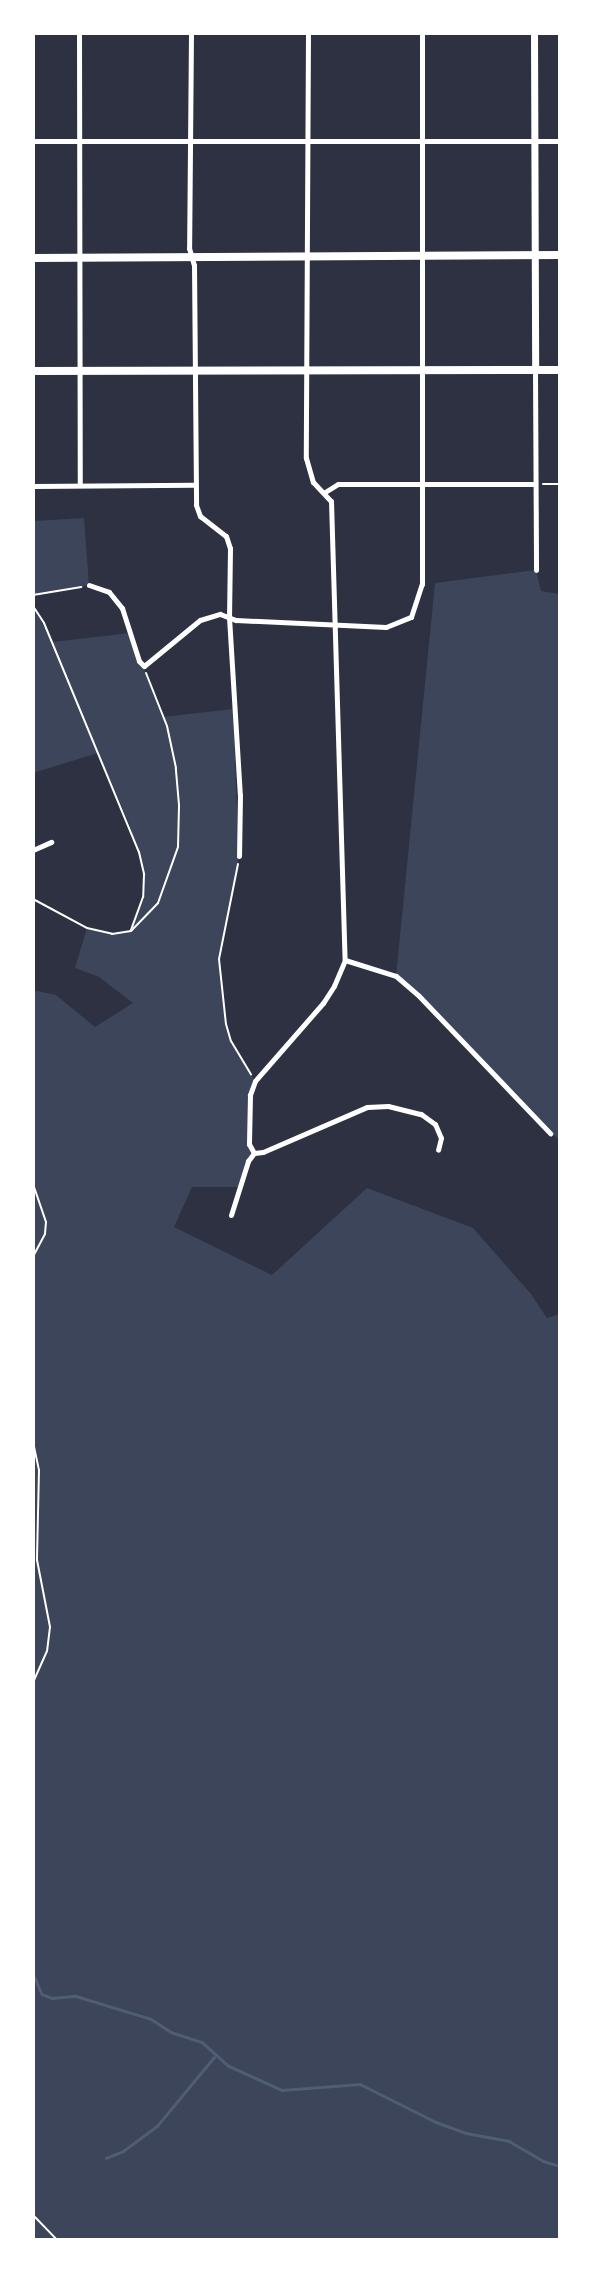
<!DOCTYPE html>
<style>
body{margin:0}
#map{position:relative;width:593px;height:2273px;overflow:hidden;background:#2d3142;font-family:"Space Grotesk",sans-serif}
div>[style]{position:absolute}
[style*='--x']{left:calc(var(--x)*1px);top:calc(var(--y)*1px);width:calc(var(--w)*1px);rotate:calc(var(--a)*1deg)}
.green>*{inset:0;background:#3c4559}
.stream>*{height:2.5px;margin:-1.25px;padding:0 1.25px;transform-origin:1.25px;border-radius:1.25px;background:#4f5d75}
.path>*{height:2px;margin:-1px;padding:0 1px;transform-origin:1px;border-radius:1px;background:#fff}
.minor>*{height:5px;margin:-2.5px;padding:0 2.5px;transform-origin:2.5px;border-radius:2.5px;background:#fff}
.tertiary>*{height:7px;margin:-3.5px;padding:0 3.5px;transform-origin:3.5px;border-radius:3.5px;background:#fff}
.secondary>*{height:8px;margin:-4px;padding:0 4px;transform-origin:4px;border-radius:4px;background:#fff}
span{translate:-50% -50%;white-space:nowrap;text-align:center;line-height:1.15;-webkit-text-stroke:7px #fff;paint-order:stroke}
.frame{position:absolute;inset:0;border:35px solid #fff;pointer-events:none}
</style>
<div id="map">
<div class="green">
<div style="clip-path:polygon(84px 518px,89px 585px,33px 595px,33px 521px)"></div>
<div style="clip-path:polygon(536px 570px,541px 591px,560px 594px,560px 1141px,396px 976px,435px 583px)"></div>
<div style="clip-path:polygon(33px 606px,52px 642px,130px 633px,163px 717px,233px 709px,239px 856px,219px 959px,226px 1024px,231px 1041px,255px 1081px,250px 1095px,249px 1144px,254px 1153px,240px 1187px,192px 1187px,174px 1227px,272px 1275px,367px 1188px,473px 1228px,531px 1294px,547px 1318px,560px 1314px,560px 2240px,33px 2240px,33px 990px,56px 995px,95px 1027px,133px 1003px,99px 977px,75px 968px,87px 928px,112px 934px,131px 930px,143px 897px,144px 875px,129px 823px,98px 753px,33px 773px)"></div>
</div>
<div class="stream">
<div style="--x:33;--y:1973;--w:23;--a:67"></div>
<div style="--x:42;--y:1994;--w:11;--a:22"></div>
<div style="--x:52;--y:1998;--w:24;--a:-5"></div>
<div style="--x:76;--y:1996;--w:78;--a:17"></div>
<div style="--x:151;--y:2019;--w:24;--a:33"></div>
<div style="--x:171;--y:2032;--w:33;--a:18"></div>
<div style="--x:202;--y:2042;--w:36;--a:42"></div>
<div style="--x:229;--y:2066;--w:58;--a:24.4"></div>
<div style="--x:282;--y:2090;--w:78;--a:-4.4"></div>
<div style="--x:360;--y:2084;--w:85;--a:26.6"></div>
<div style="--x:436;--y:2122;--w:32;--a:20"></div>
<div style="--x:466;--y:2133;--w:44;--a:10.5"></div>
<div style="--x:509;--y:2141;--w:39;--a:30"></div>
<div style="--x:543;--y:2161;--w:18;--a:16"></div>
<div style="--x:106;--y:2158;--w:18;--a:-22"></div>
<div style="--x:123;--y:2151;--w:42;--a:-36.3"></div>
<div style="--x:157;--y:2126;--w:89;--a:-50.4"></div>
</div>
<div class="path">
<div style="--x:543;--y:484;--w:17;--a:0"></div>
<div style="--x:33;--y:595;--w:49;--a:-9.5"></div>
<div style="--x:33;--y:606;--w:20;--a:57"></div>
<div style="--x:44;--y:623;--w:248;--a:67.5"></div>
<div style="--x:139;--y:852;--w:23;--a:77"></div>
<div style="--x:144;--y:874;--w:23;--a:92"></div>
<div style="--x:143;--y:897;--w:35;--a:110"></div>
<div style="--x:238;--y:864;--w:97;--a:101.3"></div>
<div style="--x:219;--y:959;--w:65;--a:83.9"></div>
<div style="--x:226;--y:1024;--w:18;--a:74"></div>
<div style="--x:231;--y:1041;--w:39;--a:59"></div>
<div style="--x:33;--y:899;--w:61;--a:28.2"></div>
<div style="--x:87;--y:928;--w:26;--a:13"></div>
<div style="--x:112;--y:934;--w:19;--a:-9"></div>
<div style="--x:131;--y:931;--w:39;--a:-46"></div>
<div style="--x:158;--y:903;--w:59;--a:-70.3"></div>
<div style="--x:178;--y:847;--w:42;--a:-88.6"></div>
<div style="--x:179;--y:805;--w:37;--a:-95"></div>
<div style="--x:176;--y:768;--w:43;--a:-102.1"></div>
<div style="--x:167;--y:726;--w:57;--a:-111.6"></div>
<div style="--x:33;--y:1184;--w:40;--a:71.1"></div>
<div style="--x:46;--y:1222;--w:12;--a:95"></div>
<div style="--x:45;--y:1234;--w:26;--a:118"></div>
<div style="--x:33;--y:1442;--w:29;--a:78"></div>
<div style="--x:39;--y:1470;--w:90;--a:91.3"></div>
<div style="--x:37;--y:1560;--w:68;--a:79"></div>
<div style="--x:50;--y:1627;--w:24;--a:97"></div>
<div style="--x:47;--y:1651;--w:34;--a:114"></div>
<div style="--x:33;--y:2215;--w:35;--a:46"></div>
</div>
<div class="minor">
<div style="--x:79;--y:33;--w:452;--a:89.9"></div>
<div style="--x:191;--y:33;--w:215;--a:90.5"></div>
<div style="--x:189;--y:248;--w:18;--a:74"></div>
<div style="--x:194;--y:265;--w:240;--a:89.5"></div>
<div style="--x:196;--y:505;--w:12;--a:70"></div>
<div style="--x:200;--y:516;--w:33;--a:38"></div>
<div style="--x:226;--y:536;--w:13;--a:72"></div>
<div style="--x:230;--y:548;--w:69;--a:90.8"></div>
<div style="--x:229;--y:617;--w:178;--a:86.5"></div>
<div style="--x:240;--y:795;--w:61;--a:90.9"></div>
<div style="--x:308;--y:33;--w:425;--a:90.3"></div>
<div style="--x:306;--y:458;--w:25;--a:74"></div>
<div style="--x:313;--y:482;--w:26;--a:47"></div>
<div style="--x:331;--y:501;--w:459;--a:88.3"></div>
<div style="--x:345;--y:960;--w:28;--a:113"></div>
<div style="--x:334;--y:986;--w:20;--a:123"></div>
<div style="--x:323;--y:1003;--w:103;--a:131.1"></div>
<div style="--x:255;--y:1081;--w:15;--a:110"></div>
<div style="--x:250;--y:1095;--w:49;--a:91.2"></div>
<div style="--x:249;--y:1144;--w:10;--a:61"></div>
<div style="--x:254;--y:1153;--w:9;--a:-6"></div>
<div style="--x:263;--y:1152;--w:113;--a:-23.4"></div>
<div style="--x:367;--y:1107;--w:21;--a:-3"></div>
<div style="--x:388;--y:1106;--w:34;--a:14"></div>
<div style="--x:421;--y:1114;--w:17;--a:36"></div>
<div style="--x:435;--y:1124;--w:15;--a:67"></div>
<div style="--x:441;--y:1138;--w:12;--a:104"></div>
<div style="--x:33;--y:141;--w:527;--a:0"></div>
<div style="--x:535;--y:370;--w:200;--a:89.7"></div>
<div style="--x:33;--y:486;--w:162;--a:-0.4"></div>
<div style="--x:325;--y:492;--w:15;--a:-32"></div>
<div style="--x:338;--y:484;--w:197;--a:0"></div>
<div style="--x:89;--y:585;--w:21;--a:19"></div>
<div style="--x:109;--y:592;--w:21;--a:51"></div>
<div style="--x:122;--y:608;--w:56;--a:72.2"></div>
<div style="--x:139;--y:661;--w:7;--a:45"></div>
<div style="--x:144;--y:666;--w:72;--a:-39.4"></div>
<div style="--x:200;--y:620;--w:21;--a:-17"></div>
<div style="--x:220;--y:614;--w:17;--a:21"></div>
<div style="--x:236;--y:620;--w:150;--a:2.7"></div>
<div style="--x:386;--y:627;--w:27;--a:-22"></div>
<div style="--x:411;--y:617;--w:35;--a:-72"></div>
<div style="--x:422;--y:584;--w:551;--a:-90"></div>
<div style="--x:33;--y:850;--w:20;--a:-24"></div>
<div style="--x:345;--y:960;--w:53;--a:17.4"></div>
<div style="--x:396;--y:976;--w:30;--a:41"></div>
<div style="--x:419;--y:996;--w:190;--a:46.3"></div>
<div style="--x:231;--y:1215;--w:57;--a:-72.5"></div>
<div style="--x:248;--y:1161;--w:10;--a:-53"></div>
</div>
<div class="tertiary">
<div style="--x:534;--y:33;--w:337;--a:89.8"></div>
</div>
<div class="secondary">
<div style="--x:33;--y:258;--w:527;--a:-0.33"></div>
<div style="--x:33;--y:371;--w:527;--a:-0.11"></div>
</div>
<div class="frame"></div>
</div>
